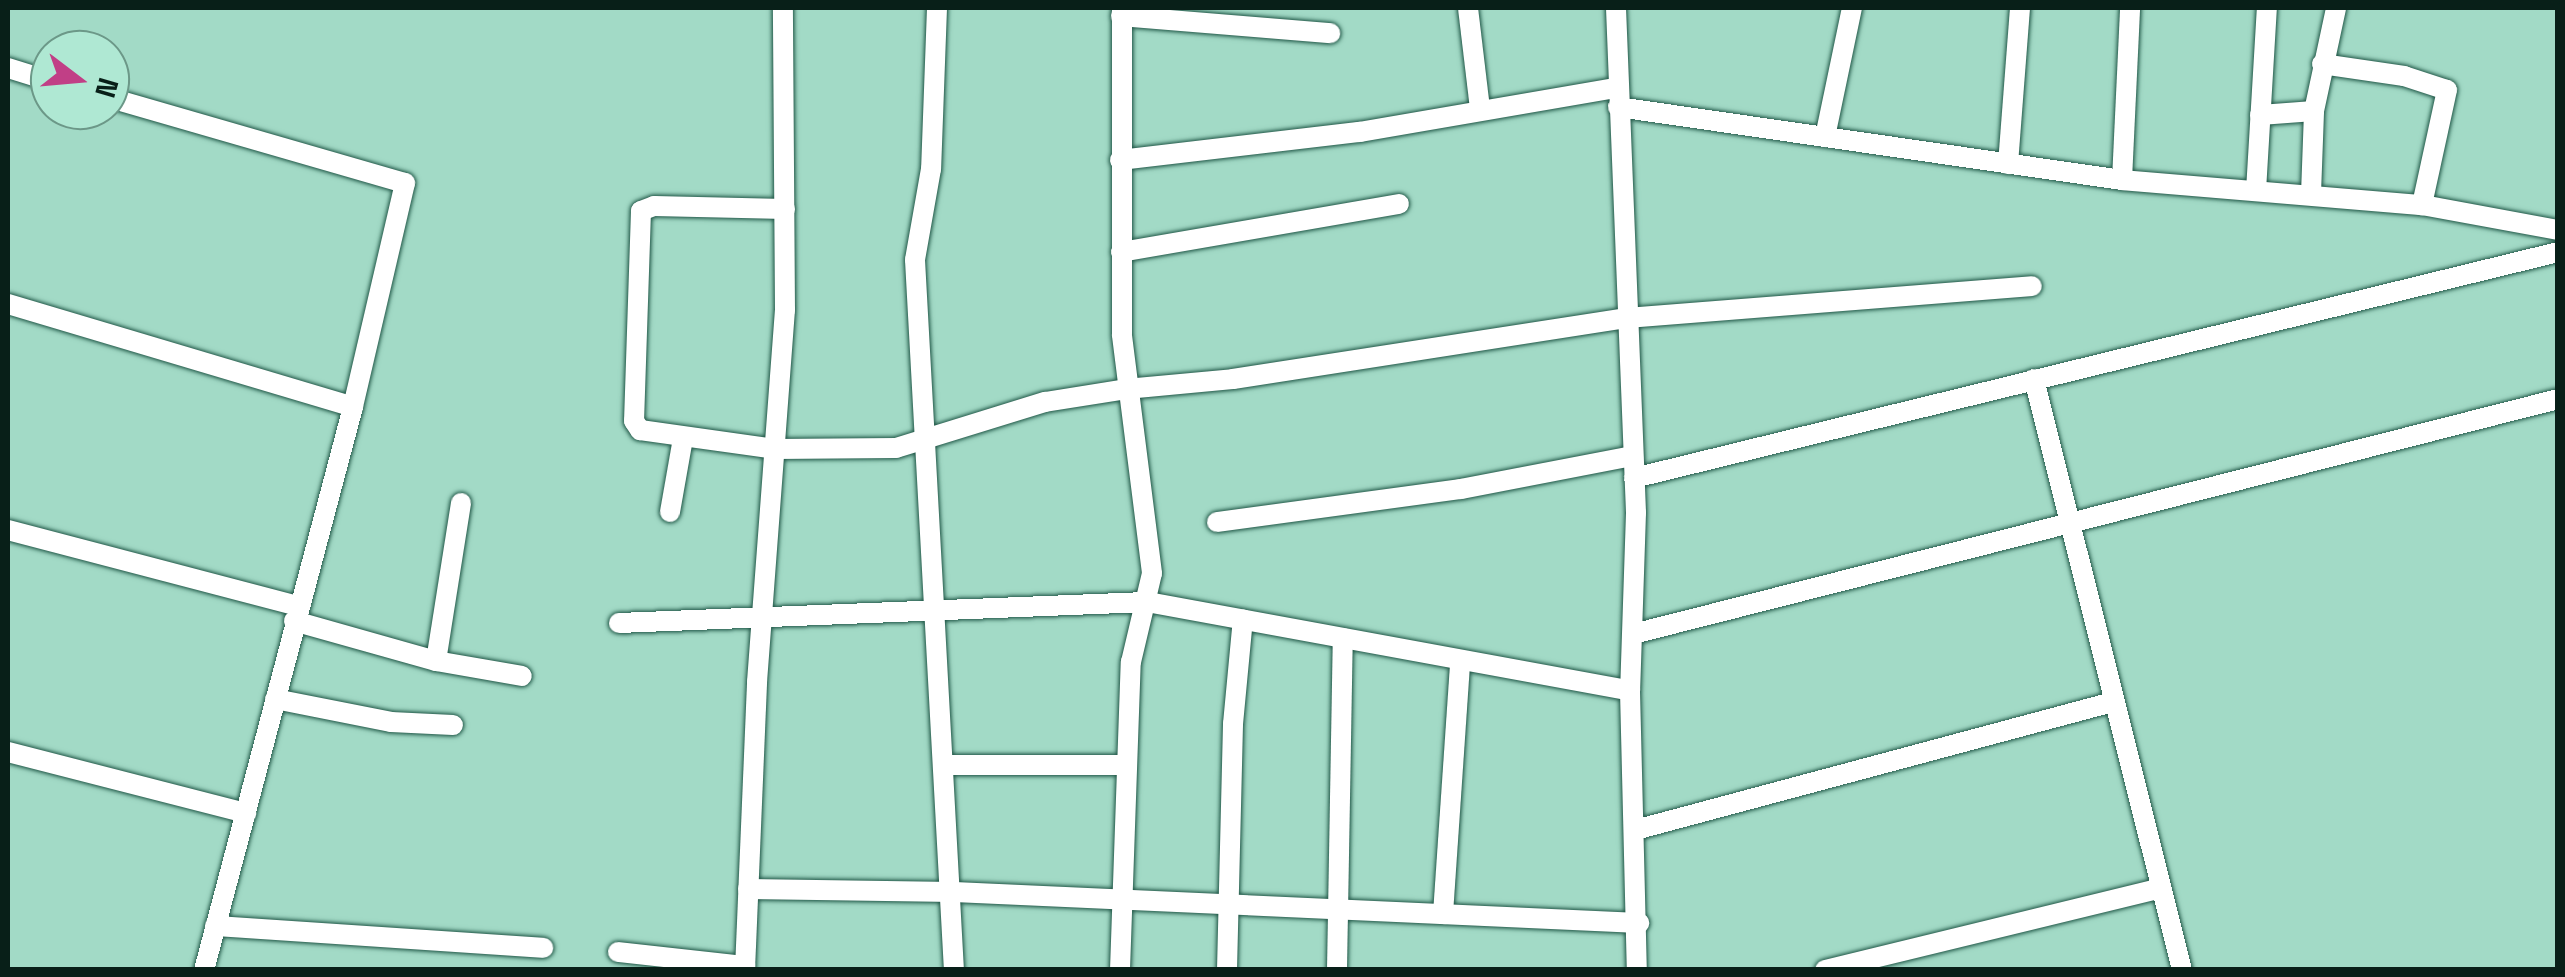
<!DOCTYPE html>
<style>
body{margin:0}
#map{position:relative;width:2565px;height:977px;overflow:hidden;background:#a2dac6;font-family:"Space Grotesk",sans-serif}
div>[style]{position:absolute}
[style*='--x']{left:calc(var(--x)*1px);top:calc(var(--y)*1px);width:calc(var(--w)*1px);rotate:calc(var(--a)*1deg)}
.roads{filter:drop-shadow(0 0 2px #205747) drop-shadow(0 0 2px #205747)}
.street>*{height:20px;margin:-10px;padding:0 10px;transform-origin:10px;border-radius:10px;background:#fff}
span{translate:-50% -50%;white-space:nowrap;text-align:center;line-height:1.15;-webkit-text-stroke:10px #afe8d3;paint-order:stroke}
.frame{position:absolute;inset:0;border:10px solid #081f18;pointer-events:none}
.north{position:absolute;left:30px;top:30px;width:100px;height:100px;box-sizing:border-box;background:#afe8d3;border:2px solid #6c9888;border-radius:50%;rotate:106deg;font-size:28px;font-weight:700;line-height:40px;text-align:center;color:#081f18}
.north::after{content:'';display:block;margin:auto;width:35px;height:45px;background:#c13f86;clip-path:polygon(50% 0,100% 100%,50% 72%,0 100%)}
</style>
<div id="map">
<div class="roads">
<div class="street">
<div style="--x:937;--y:8;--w:161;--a:92.1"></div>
<div style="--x:931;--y:169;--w:92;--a:100"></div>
<div style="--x:915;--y:260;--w:711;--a:86.86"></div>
<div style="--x:1468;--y:8;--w:102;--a:83.2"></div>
<div style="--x:1616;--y:8;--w:505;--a:87.73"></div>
<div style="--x:1636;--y:513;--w:178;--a:91.9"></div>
<div style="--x:1630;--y:691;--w:279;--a:88.6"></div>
<div style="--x:1121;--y:16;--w:210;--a:4.7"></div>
<div style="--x:2322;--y:64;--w:83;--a:8.3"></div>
<div style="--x:2404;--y:76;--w:45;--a:18"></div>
<div style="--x:2447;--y:90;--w:118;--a:102.3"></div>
<div style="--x:8;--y:68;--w:44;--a:17.2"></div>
<div style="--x:110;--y:98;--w:307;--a:16.1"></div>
<div style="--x:405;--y:183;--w:230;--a:103.1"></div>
<div style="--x:353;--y:407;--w:582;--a:104.82"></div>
<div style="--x:1618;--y:107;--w:509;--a:8.24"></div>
<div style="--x:2122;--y:180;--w:301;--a:4.8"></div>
<div style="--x:2422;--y:205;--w:138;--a:10.4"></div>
<div style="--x:2260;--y:115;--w:54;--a:-4.2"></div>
<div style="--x:1825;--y:137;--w:132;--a:-78.2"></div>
<div style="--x:1120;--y:160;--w:242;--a:-6.7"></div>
<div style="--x:1360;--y:132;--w:260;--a:-9.8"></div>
<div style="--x:2008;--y:164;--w:156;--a:-85.6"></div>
<div style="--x:2122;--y:180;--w:172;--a:-87.3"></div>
<div style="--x:2256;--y:191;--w:183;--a:-86.6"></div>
<div style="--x:2311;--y:194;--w:83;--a:-87.9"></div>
<div style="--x:2314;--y:111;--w:105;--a:-77.9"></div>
<div style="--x:785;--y:209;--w:131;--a:-178.7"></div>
<div style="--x:654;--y:206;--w:14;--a:159"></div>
<div style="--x:641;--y:211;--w:210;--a:91.9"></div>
<div style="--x:634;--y:421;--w:11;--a:56"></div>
<div style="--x:640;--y:430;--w:136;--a:8"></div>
<div style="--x:775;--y:449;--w:121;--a:-0.5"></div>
<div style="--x:896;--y:448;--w:156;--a:-17.2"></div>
<div style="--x:1045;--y:402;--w:82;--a:-9.1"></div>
<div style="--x:1126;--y:389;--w:107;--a:-5.3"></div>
<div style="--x:1233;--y:379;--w:399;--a:-8.8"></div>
<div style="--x:1627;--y:318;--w:406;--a:-4.5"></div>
<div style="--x:1121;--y:252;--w:282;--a:-9.8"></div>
<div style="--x:8;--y:304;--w:360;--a:16.6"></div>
<div style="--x:2034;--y:379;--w:609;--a:75.94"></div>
<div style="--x:1634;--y:478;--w:951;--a:-13.74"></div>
<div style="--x:670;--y:512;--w:75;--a:-80"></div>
<div style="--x:1217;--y:522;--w:246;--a:-7.7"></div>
<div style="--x:1461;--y:489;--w:175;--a:-10.9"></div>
<div style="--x:8;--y:530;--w:300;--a:14.7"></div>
<div style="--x:294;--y:621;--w:148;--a:15.7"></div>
<div style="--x:436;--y:661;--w:87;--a:9.9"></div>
<div style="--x:619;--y:623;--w:528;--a:-2.28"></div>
<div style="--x:1147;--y:602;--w:491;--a:10.4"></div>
<div style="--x:1633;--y:634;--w:954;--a:-14.25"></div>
<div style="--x:436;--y:661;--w:160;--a:-81"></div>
<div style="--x:275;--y:699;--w:118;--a:11.2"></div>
<div style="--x:391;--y:722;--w:62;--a:2.8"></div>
<div style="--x:8;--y:752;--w:246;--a:14.4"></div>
<div style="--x:943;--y:765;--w:184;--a:0"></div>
<div style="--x:1635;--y:830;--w:496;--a:-15"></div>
<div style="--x:748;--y:889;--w:206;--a:0.8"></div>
<div style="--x:954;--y:892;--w:686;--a:2.59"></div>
<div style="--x:1443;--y:914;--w:252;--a:-86.1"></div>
<div style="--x:215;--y:926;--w:329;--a:3.8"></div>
<div style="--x:618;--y:952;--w:128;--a:6.3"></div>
<div style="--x:745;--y:970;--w:288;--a:-87.6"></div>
<div style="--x:757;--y:682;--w:373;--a:-85.7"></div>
<div style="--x:785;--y:310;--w:302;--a:-90.4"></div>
<div style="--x:1120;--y:970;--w:308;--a:-88"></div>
<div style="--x:1131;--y:662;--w:91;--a:-76.7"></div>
<div style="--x:1152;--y:573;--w:241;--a:-97.2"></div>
<div style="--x:1122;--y:334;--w:326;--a:-90"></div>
<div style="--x:1227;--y:970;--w:246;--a:-88.6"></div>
<div style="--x:1233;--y:724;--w:105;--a:-84.6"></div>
<div style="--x:1337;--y:970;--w:332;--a:-89"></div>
<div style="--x:1825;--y:970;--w:346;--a:-13.7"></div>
</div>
</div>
<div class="frame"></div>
<div class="north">N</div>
</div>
